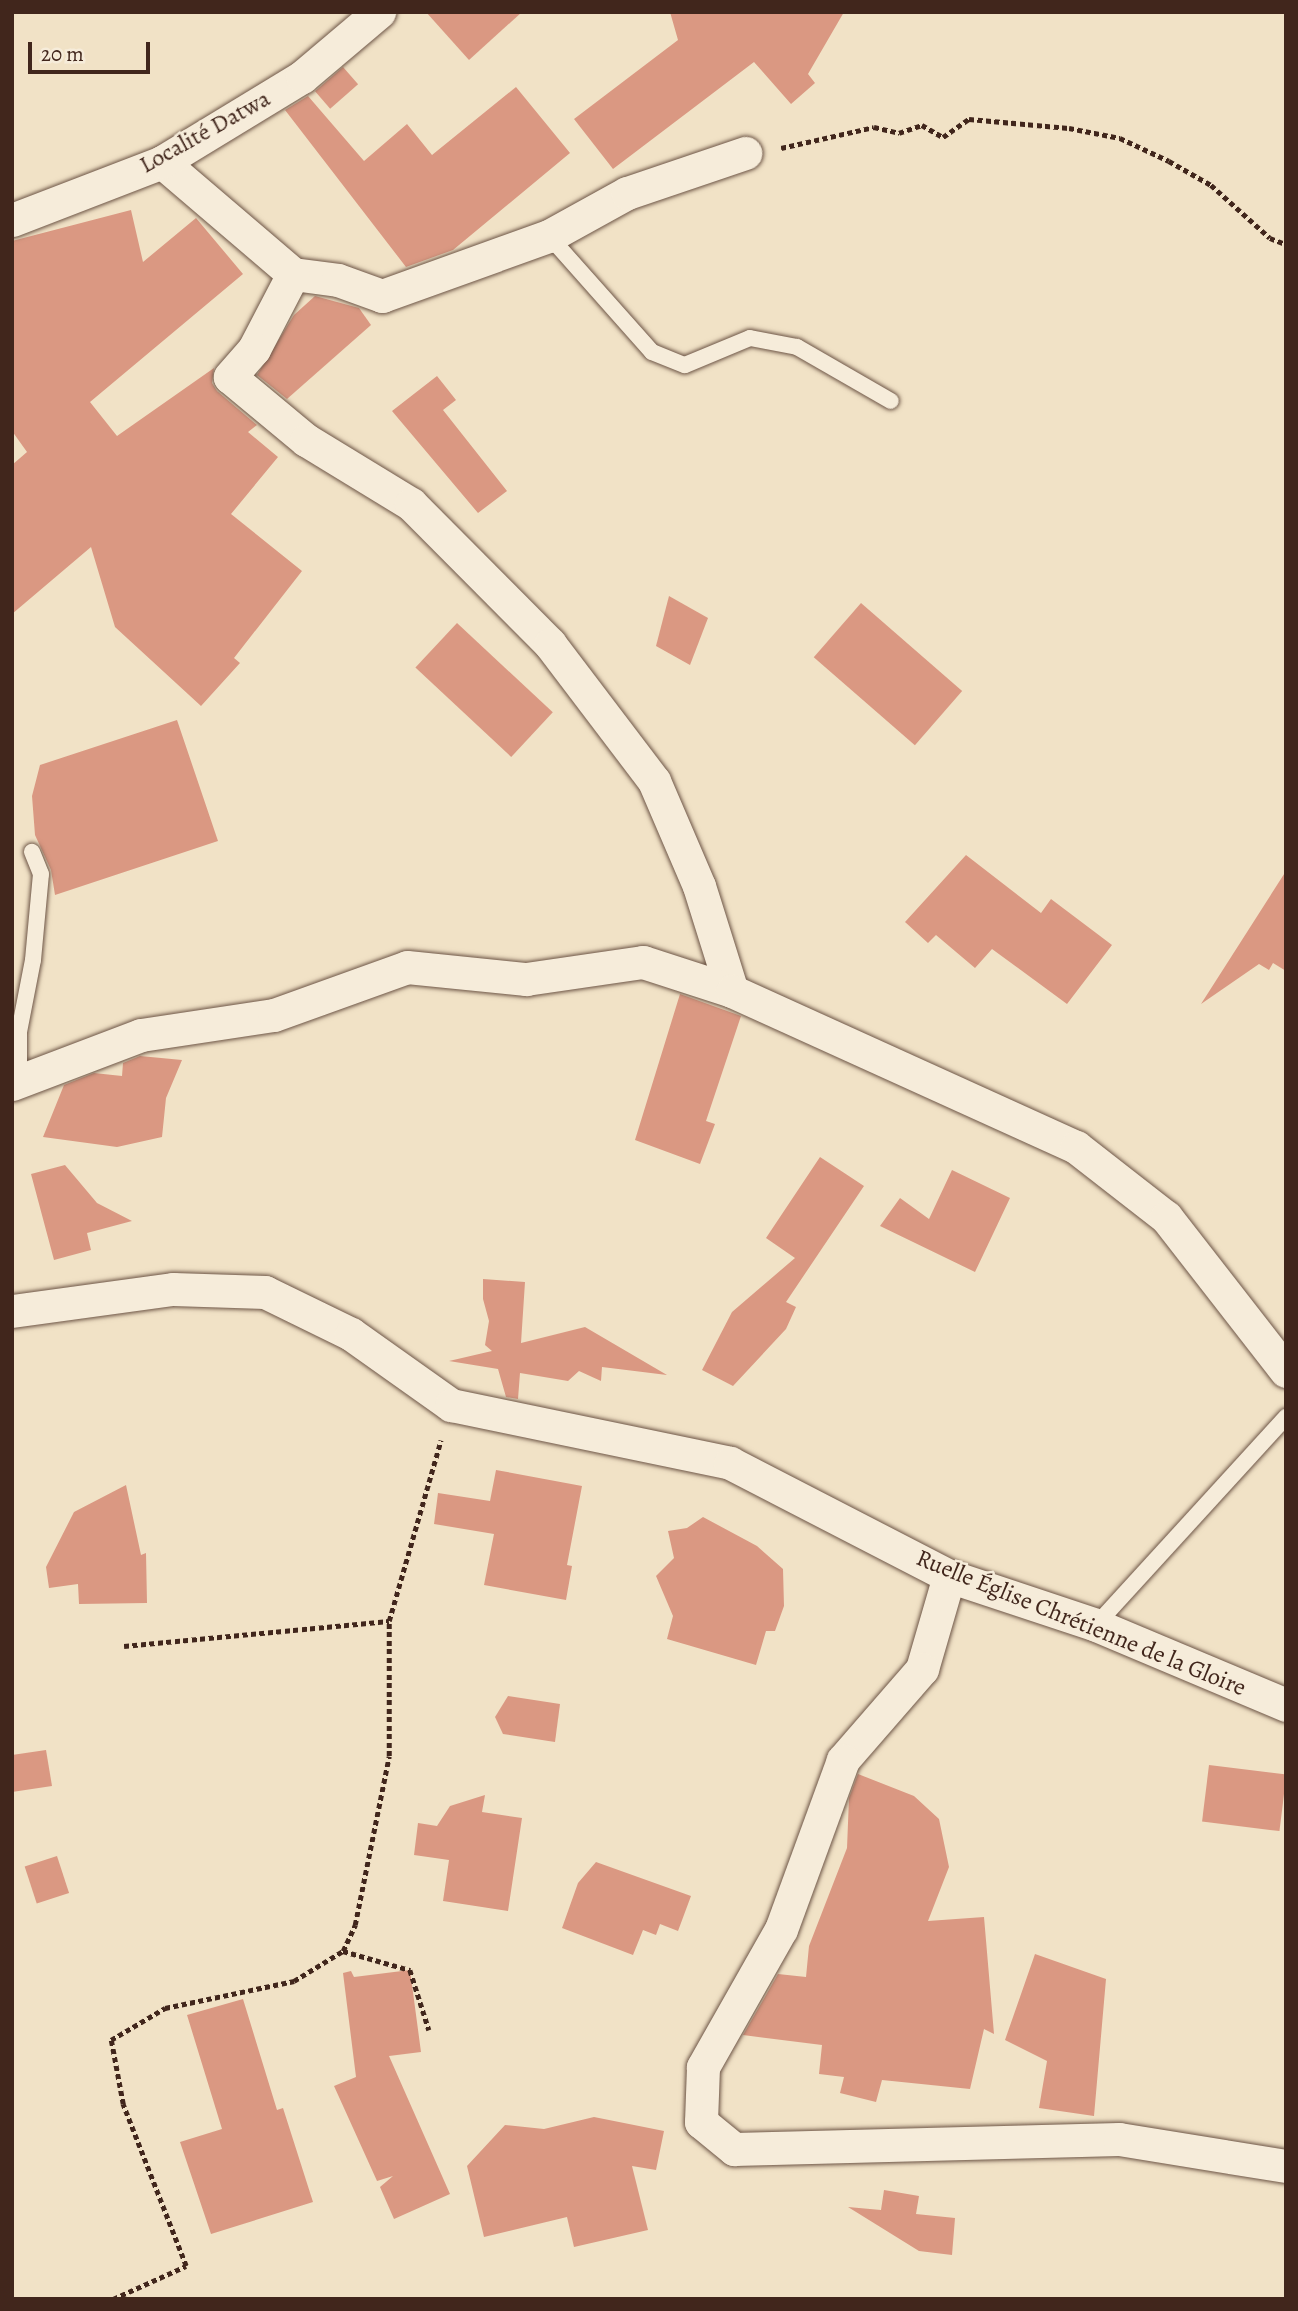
<!DOCTYPE html>
<meta charset="utf-8">
<style>
body{margin:0}
#map{position:relative;width:1298px;height:2311px;overflow:hidden;background:#f1e2c6;font-family:Alegreya,serif}
div>[style]{position:absolute}
[style*='--x']{left:calc(var(--x)*1px);top:calc(var(--y)*1px);width:calc(var(--w)*1px);rotate:calc(var(--a)*1deg)}
.building>*{inset:0;background:#da9882;transform-origin:0 0}
.path>*{height:4.5px;margin-top:-2.25px;transform-origin:0;background:repeating-linear-gradient(90deg,#41261c 0 5px,transparent 0 8.5px)}
.roads{filter:drop-shadow(0 0 2px #6d5546) drop-shadow(0 0 2px #6d5546)}
.service>*{height:16px;margin:-8px;padding:0 8px;transform-origin:8px;border-radius:8px;background:#f6ecda}
.minor>*{height:33px;margin:-16.5px;padding:0 16.5px;transform-origin:16.5px;border-radius:16.5px;background:#f6ecda}
span{translate:-50% -50%;white-space:nowrap;text-align:center;line-height:1.15;-webkit-text-stroke:5px #f6ecda;paint-order:stroke}
.street-label{font-size:24px;color:#41261c}
.frame{position:absolute;inset:0;border:14px solid #41261c;pointer-events:none}
.scale{position:absolute;left:28px;top:42px;width:122px;height:32px;box-sizing:border-box;border:4px solid #41261c;border-top:0;padding-left:9px;font-size:21px;line-height:24px;white-space:nowrap;color:#41261c;-webkit-text-stroke:5px #f6ecda;paint-order:stroke}
</style>
<div id="map">
<div class="building">
<div style="clip-path:polygon(426px 12px,522px 12px,469px 60px)"></div>
<div style="clip-path:polygon(670px 12px,844px 12px,808px 74px,815px 83px,791px 104px,754px 62px,613px 169px,574px 119px,678px 40px)"></div>
<div style="left:343px;top:67px;width:23px;height:37px;rotate:49deg"></div>
<div style="clip-path:polygon(516px 87px,570px 153px,453px 250px,406px 267px,285px 110px,308px 96px,364px 161px,407px 124px,432px 155px)"></div>
<div style="clip-path:polygon(131px 210px,143px 262px,196px 218px,243px 274px,90px 402px,117px 436px,214px 368px,212px 383px,217px 391px,257px 425px,248px 432px,278px 457px,231px 514px,302px 571px,234px 658px,240px 663px,201px 706px,115px 627px,91px 547px,12px 614px,12px 465px,27px 452px,12px 431px,12px 241px)"></div>
<div style="clip-path:polygon(315px 296px,359px 308px,371px 325px,287px 399px,257px 375px,294px 315px)"></div>
<div style="clip-path:polygon(437px 376px,456px 400px,443px 410px,507px 491px,478px 513px,392px 411px)"></div>
<div style="clip-path:polygon(669px 596px,708px 618px,690px 665px,656px 646px)"></div>
<div style="left:861px;top:603px;width:134px;height:72px;rotate:41deg"></div>
<div style="left:457px;top:623px;width:131px;height:61px;rotate:43deg"></div>
<div style="clip-path:polygon(177px 720px,218px 841px,55px 895px,51px 870px,35px 835px,32px 796px,40px 765px)"></div>
<div style="clip-path:polygon(966px 855px,1041px 913px,1051px 899px,1112px 945px,1067px 1004px,992px 949px,975px 968px,936px 935px,928px 943px,905px 922px)"></div>
<div style="clip-path:polygon(1286px 871px,1286px 971px,1273px 963px,1269px 970px,1259px 964px,1201px 1004px)"></div>
<div style="clip-path:polygon(680px 994px,741px 1016px,706px 1121px,715px 1124px,700px 1164px,635px 1140px)"></div>
<div style="clip-path:polygon(140px 1056px,182px 1060px,166px 1098px,162px 1137px,117px 1147px,43px 1137px,64px 1085px,94px 1073px,122px 1076px,123px 1063px)"></div>
<div style="clip-path:polygon(820px 1157px,864px 1186px,786px 1302px,796px 1307px,786px 1329px,733px 1386px,702px 1370px,732px 1312px,795px 1258px,766px 1238px)"></div>
<div style="clip-path:polygon(65px 1165px,97px 1203px,132px 1221px,87px 1233px,91px 1250px,54px 1260px,31px 1174px)"></div>
<div style="clip-path:polygon(952px 1170px,1010px 1198px,975px 1272px,880px 1226px,900px 1198px,929px 1219px)"></div>
<div style="clip-path:polygon(483px 1279px,525px 1282px,521px 1343px,585px 1327px,667px 1375px,602px 1367px,601px 1381px,579px 1371px,568px 1381px,520px 1373px,518px 1399px,506px 1397px,498px 1369px,449px 1361px,492px 1351px,485px 1345px,489px 1321px,483px 1299px)"></div>
<div style="clip-path:polygon(496px 1470px,582px 1486px,567px 1565px,572px 1566px,566px 1600px,484px 1585px,494px 1534px,434px 1524px,438px 1493px,490px 1501px)"></div>
<div style="clip-path:polygon(126px 1485px,141px 1555px,146px 1553px,147px 1603px,79px 1604px,78px 1584px,49px 1588px,46px 1567px,74px 1512px)"></div>
<div style="clip-path:polygon(703px 1517px,757px 1546px,783px 1569px,784px 1606px,775px 1631px,766px 1631px,756px 1665px,667px 1639px,673px 1616px,656px 1576px,674px 1558px,668px 1531px,687px 1528px)"></div>
<div style="clip-path:polygon(508px 1696px,560px 1704px,555px 1742px,503px 1734px,495px 1717px)"></div>
<div style="clip-path:polygon(46px 1750px,52px 1786px,12px 1792px,12px 1755px)"></div>
<div style="left:1209px;top:1765px;width:78px;height:57px;rotate:7deg"></div>
<div style="clip-path:polygon(858px 1774px,914px 1796px,939px 1819px,949px 1867px,928px 1921px,984px 1917px,994px 2034px,984px 2029px,970px 2089px,882px 2080px,876px 2102px,840px 2093px,844px 2077px,819px 2074px,822px 2045px,743px 2035px,778px 1974px,806px 1977px,809px 1946px,847px 1848px,849px 1798px)"></div>
<div style="clip-path:polygon(485px 1795px,482px 1812px,522px 1818px,508px 1911px,443px 1901px,449px 1860px,414px 1855px,418px 1823px,437px 1826px,450px 1806px)"></div>
<div style="left:57px;top:1856px;width:39px;height:34px;rotate:72deg"></div>
<div style="clip-path:polygon(596px 1862px,691px 1896px,678px 1931px,660px 1924px,656px 1935px,643px 1930px,633px 1955px,562px 1928px,578px 1883px)"></div>
<div style="clip-path:polygon(1035px 1954px,1106px 1979px,1094px 2116px,1039px 2108px,1047px 2061px,1005px 2040px)"></div>
<div style="clip-path:polygon(410px 1970px,421px 2052px,389px 2056px,450px 2194px,394px 2219px,380px 2187px,393px 2176px,377px 2181px,334px 2086px,356px 2077px,343px 1973px,351px 1971px,354px 1977px)"></div>
<div style="clip-path:polygon(243px 1999px,277px 2110px,283px 2108px,313px 2202px,211px 2234px,180px 2142px,222px 2129px,187px 2015px)"></div>
<div style="clip-path:polygon(594px 2117px,664px 2131px,656px 2170px,632px 2166px,648px 2230px,574px 2247px,567px 2217px,484px 2237px,467px 2166px,505px 2125px,544px 2129px)"></div>
<div style="clip-path:polygon(884px 2190px,919px 2196px,916px 2214px,955px 2218px,952px 2255px,919px 2251px,848px 2207px,881px 2210px)"></div>
</div>
<div class="path">
<div style="--x:781;--y:148;--w:95;--a:-12.7"></div>
<div style="--x:874;--y:127;--w:26;--a:13"></div>
<div style="--x:899;--y:133;--w:24;--a:-19"></div>
<div style="--x:922;--y:125;--w:24;--a:30"></div>
<div style="--x:943;--y:137;--w:32;--a:-35"></div>
<div style="--x:969;--y:119;--w:100;--a:5.1"></div>
<div style="--x:1069;--y:128;--w:52;--a:11.1"></div>
<div style="--x:1120;--y:138;--w:54;--a:25.1"></div>
<div style="--x:1169;--y:161;--w:48;--a:29.7"></div>
<div style="--x:1211;--y:185;--w:79;--a:41.9"></div>
<div style="--x:1270;--y:238;--w:17;--a:21"></div>
<div style="--x:124;--y:1646;--w:266;--a:-5.4"></div>
<div style="--x:343;--y:1951;--w:70;--a:15.8"></div>
<div style="--x:410;--y:1970;--w:63;--a:72.4"></div>
<div style="--x:113;--y:2299;--w:80;--a:-24.3"></div>
<div style="--x:186;--y:2266;--w:174;--a:-111.3"></div>
<div style="--x:123;--y:2104;--w:65;--a:-100.6"></div>
<div style="--x:111;--y:2040;--w:63;--a:-30.7"></div>
<div style="--x:165;--y:2008;--w:132;--a:-11.8"></div>
<div style="--x:294;--y:1981;--w:57;--a:-31.5"></div>
<div style="--x:343;--y:1951;--w:29;--a:-65"></div>
<div style="--x:355;--y:1925;--w:172;--a:-78.6"></div>
<div style="--x:389;--y:1756;--w:135;--a:-90"></div>
<div style="--x:389;--y:1621;--w:188;--a:-74"></div>
</div>
<div class="roads">
<div class="service">
<div style="--x:549;--y:236;--w:155;--a:48.4"></div>
<div style="--x:652;--y:352;--w:35;--a:22"></div>
<div style="--x:685;--y:365;--w:70;--a:-22.6"></div>
<div style="--x:750;--y:338;--w:48;--a:10.8"></div>
<div style="--x:797;--y:347;--w:108;--a:29.9"></div>
<div style="--x:19;--y:1079;--w:47;--a:-90"></div>
<div style="--x:19;--y:1032;--w:73;--a:-79"></div>
<div style="--x:33;--y:960;--w:86;--a:-84.7"></div>
<div style="--x:41;--y:874;--w:24;--a:-112"></div>
<div style="--x:1096;--y:1625;--w:282;--a:-47.6"></div>
</div>
<div class="minor">
<div style="--x:162;--y:162;--w:172;--a:40.5"></div>
<div style="--x:293;--y:274;--w:45;--a:7.6"></div>
<div style="--x:338;--y:280;--w:47;--a:20"></div>
<div style="--x:382;--y:296;--w:177;--a:-19.8"></div>
<div style="--x:549;--y:236;--w:89;--a:-28.9"></div>
<div style="--x:627;--y:193;--w:125;--a:-18.7"></div>
<div style="--x:12;--y:220;--w:161;--a:-21.1"></div>
<div style="--x:162;--y:162;--w:164;--a:-31.3"></div>
<div style="--x:302;--y:77;--w:101;--a:-40.2"></div>
<div style="--x:293;--y:274;--w:85;--a:117.5"></div>
<div style="--x:254;--y:349;--w:37;--a:131"></div>
<div style="--x:230;--y:377;--w:99;--a:39.7"></div>
<div style="--x:306;--y:440;--w:123;--a:31.4"></div>
<div style="--x:411;--y:504;--w:197;--a:45.2"></div>
<div style="--x:550;--y:644;--w:172;--a:52.8"></div>
<div style="--x:654;--y:781;--w:114;--a:66.8"></div>
<div style="--x:699;--y:886;--w:110;--a:72.6"></div>
<div style="--x:12;--y:1084;--w:138;--a:-20.8"></div>
<div style="--x:141;--y:1035;--w:134;--a:-8.6"></div>
<div style="--x:274;--y:1015;--w:141;--a:-19.8"></div>
<div style="--x:407;--y:967;--w:120;--a:5.8"></div>
<div style="--x:526;--y:979;--w:118;--a:-8.3"></div>
<div style="--x:643;--y:962;--w:94;--a:18"></div>
<div style="--x:732;--y:991;--w:378;--a:24.4"></div>
<div style="--x:1076;--y:1147;--w:114;--a:37.9"></div>
<div style="--x:1166;--y:1217;--w:195;--a:52.1"></div>
<div style="--x:12;--y:1311;--w:162;--a:-7.8"></div>
<div style="--x:173;--y:1289;--w:92;--a:1.9"></div>
<div style="--x:265;--y:1292;--w:96;--a:26"></div>
<div style="--x:351;--y:1334;--w:123;--a:35.4"></div>
<div style="--x:451;--y:1405;--w:285;--a:11.7"></div>
<div style="--x:730;--y:1463;--w:246;--a:27.3"></div>
<div style="--x:949;--y:1576;--w:155;--a:18.4"></div>
<div style="--x:1096;--y:1625;--w:206;--a:22.8"></div>
<div style="--x:949;--y:1576;--w:97;--a:106.2"></div>
<div style="--x:922;--y:1669;--w:121;--a:131"></div>
<div style="--x:843;--y:1760;--w:180;--a:110.1"></div>
<div style="--x:781;--y:1929;--w:159;--a:119.5"></div>
<div style="--x:703;--y:2067;--w:55;--a:92.1"></div>
<div style="--x:701;--y:2122;--w:43;--a:39.3"></div>
<div style="--x:734;--y:2149;--w:385;--a:-1.5"></div>
<div style="--x:1119;--y:2139;--w:169;--a:9.2"></div>
</div>
</div>
<div class="street-label">
<span style="left:205px;top:132px;rotate:-29deg">Localité Datwa</span>
<span style="left:1081px;top:1623px;rotate:22deg">Ruelle Église Chrétienne de la Gloire</span>
</div>
<div class="frame"></div>
<div class="scale">20 m</div>
</div>
